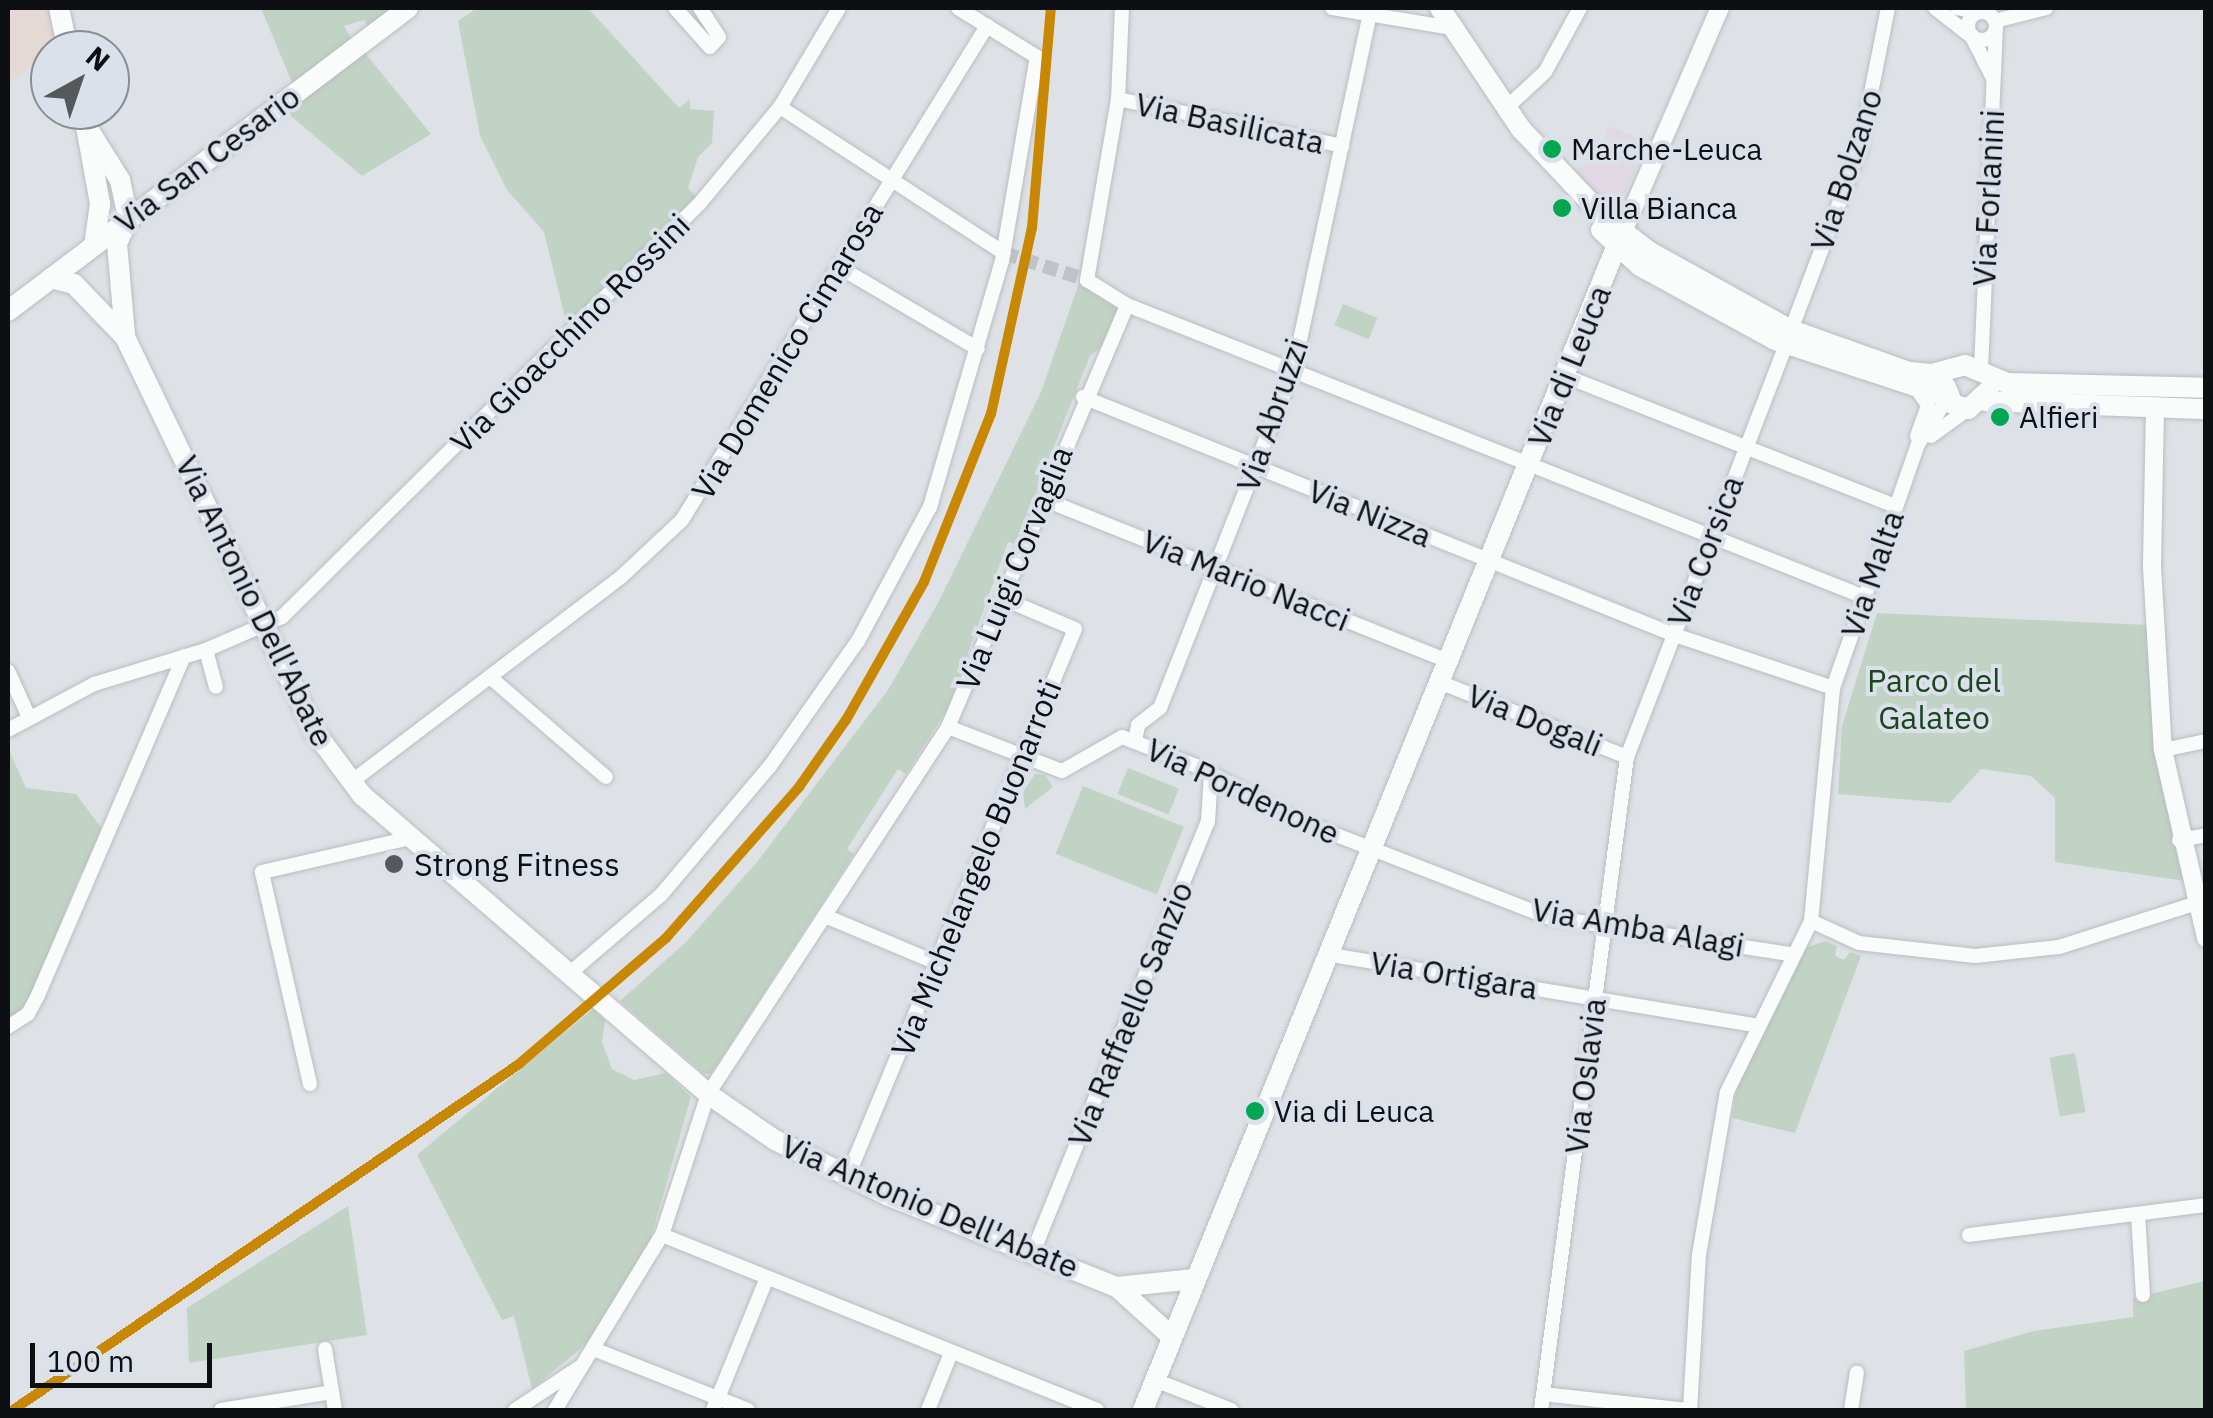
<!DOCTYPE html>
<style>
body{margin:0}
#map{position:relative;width:2213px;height:1418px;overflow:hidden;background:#dee2e6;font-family:"IBM Plex Sans",sans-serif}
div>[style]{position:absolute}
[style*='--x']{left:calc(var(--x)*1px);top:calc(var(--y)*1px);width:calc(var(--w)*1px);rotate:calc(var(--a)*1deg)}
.commercial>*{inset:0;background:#e4d9d4}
.medical>*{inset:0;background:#e0d9e4}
.green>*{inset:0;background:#c1d3c5;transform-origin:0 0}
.minor-tunnel>*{height:14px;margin-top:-7px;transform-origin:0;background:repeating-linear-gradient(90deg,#bfc2c6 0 14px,transparent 0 21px)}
.roads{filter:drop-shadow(0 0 2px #babdc0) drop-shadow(0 0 2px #babdc0)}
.minor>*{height:14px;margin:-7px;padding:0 7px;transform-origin:7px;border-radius:7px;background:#fafbfb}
.minor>.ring{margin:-7px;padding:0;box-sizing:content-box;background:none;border:14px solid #fafbfb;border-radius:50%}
.tertiary>*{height:18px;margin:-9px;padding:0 9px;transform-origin:9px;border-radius:9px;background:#fafbfb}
.secondary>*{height:20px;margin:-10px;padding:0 10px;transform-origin:10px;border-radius:10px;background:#fafbfb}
.primary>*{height:20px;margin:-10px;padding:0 10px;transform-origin:10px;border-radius:10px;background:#fafbfb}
.rail-1>*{height:10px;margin:-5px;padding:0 5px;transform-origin:5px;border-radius:5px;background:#c88804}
.dots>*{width:28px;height:28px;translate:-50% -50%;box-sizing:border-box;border:5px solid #dbe1ea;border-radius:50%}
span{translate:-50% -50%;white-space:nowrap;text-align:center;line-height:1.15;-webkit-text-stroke:8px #dbe1ea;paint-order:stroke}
.bus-label{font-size:30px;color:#0d0f12}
.left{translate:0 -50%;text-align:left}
.street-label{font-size:32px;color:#0d0f12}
.park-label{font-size:32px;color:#1a471f}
.poi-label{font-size:32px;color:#0d0f12}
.frame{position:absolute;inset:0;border:10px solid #0d0f12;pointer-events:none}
.north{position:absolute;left:30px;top:30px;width:100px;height:100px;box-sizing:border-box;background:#dbe1ea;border:2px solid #898d94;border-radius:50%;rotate:40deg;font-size:28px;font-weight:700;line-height:40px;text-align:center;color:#0d0f12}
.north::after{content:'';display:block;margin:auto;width:35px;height:45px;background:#56595c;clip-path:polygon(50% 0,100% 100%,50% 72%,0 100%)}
.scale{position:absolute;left:30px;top:1343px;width:182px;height:45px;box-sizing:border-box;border:5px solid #0d0f12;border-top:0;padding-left:12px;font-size:30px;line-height:35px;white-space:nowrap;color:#0d0f12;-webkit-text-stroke:8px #dbe1ea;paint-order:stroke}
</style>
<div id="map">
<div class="commercial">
<div style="clip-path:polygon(8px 8px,50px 8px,59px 46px,8px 84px)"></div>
</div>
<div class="medical">
<div style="clip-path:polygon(1609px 126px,1648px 141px,1616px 213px,1576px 171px,1600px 151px)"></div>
</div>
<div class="green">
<div style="clip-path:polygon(261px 8px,394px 8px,368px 27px,364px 20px,344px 26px,352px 40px,293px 85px)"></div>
<div style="clip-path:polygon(477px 8px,588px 8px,679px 108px,690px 99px,690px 109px,714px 111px,712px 143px,698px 157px,688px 188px,698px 198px,567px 326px,544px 232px,507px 190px,480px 136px,458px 21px)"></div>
<div style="clip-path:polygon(365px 53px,431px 134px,362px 176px,285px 111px)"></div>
<div style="clip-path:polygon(1079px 283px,1118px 308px,1104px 344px,1090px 356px,1015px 544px,1008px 542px,948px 708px,906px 774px,898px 769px,847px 849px,854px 854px,711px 1074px,704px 1074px,620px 1001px,686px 942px,757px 862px,888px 690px,939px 601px,1041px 392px)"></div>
<div style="left:1343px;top:304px;width:37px;height:23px;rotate:22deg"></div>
<div style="clip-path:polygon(1877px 613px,2149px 625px,2185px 881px,2055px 862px,2055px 798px,2031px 776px,1981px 769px,1950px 803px,1838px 794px,1842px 726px)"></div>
<div style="clip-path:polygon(8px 748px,26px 788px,76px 794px,105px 833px,79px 877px,33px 997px,8px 1022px)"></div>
<div style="left:1128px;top:768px;width:55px;height:28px;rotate:22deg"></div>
<div style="clip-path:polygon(1035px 774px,1045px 775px,1053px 787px,1025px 809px,1023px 792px)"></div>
<div style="left:1083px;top:786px;width:109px;height:73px;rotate:22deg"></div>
<div style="clip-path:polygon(1825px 941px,1837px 946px,1835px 956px,1844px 960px,1850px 952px,1861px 956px,1795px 1133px,1732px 1118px,1739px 1076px,1803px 949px)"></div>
<div style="clip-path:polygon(593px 1009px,605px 1020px,602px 1042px,612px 1069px,634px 1080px,666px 1073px,691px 1097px,650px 1241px,585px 1345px,532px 1389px,514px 1316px,502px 1320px,417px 1155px)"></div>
<div style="left:2075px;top:1053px;width:60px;height:26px;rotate:80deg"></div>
<div style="clip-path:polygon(348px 1206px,367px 1335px,189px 1363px,187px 1308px)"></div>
<div style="clip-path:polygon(2205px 1281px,2205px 1410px,1966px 1410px,1964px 1351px,2034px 1331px,2133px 1317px,2133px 1298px)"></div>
</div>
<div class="minor-tunnel">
<div style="--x:1004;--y:253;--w:87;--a:18"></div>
</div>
<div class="roads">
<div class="minor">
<div style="--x:675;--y:8;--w:52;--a:48.1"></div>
<div style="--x:710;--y:47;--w:13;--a:-48"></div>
<div style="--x:719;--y:37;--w:35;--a:-123"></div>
<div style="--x:1122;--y:8;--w:91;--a:92.5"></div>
<div style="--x:1118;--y:99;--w:184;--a:99.7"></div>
<div style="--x:1087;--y:280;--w:47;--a:32"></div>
<div style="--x:1332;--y:8;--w:121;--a:9.5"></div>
<div style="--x:1935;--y:8;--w:47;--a:38.1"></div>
<div style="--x:1972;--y:37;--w:46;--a:62.9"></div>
<div style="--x:1957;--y:8;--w:22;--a:10"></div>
<div class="ring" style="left:1968px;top:12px;width:14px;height:14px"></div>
<div style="--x:1995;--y:21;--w:53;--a:-14.3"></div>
<div style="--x:1118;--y:99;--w:229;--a:11.8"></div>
<div style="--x:780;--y:107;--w:267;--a:33.1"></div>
<div style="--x:1505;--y:109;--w:54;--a:-42.8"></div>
<div style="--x:1545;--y:72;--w:73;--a:-61.3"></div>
<div style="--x:839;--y:267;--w:161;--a:30.5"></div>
<div style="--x:1127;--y:305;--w:791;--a:21.6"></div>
<div style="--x:1791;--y:330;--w:195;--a:-69.2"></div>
<div style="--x:1860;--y:148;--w:143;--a:-78.7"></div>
<div style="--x:1981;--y:369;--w:343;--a:-87.5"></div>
<div style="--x:1565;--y:376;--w:355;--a:21.5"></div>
<div style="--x:1083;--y:397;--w:635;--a:21.92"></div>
<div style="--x:1672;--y:634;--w:170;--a:18.5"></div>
<div style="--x:1917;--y:436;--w:33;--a:-70"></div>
<div style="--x:1928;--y:405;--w:16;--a:-125"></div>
<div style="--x:1931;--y:436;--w:46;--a:-36.1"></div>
<div style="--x:1043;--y:499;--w:438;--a:21.8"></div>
<div style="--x:206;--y:650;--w:38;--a:75"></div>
<div style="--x:8;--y:671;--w:48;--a:65.6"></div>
<div style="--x:490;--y:677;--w:153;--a:40.8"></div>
<div style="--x:1442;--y:683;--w:199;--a:21.8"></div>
<div style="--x:948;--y:727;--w:122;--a:21.1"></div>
<div style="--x:1062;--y:771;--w:69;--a:-29.5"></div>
<div style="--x:1122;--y:737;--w:83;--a:21.3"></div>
<div style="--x:1199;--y:767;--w:104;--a:28.8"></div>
<div style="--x:1290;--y:817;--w:277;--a:21.2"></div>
<div style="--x:1548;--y:917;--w:246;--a:8.7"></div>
<div style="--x:8;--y:730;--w:98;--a:-28.1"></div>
<div style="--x:94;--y:684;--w:117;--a:-16.9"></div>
<div style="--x:206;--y:650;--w:83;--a:-23.5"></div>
<div style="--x:282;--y:617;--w:588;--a:-44.72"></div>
<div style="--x:700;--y:203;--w:125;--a:-50.2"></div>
<div style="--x:780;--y:107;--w:115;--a:-59.2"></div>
<div style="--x:1135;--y:741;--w:16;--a:-79"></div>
<div style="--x:1138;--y:725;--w:28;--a:-38"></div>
<div style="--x:1160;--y:708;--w:365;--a:-68.5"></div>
<div style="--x:1294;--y:368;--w:368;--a:-77.9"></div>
<div style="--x:2163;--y:750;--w:44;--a:-11.8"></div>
<div style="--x:351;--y:782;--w:339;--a:-37.2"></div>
<div style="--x:621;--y:577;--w:83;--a:-43.1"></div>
<div style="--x:682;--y:520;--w:581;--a:-58.31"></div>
<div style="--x:2179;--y:840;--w:27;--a:-10"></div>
<div style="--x:825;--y:916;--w:121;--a:22.8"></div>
<div style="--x:1811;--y:921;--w:53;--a:24.6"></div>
<div style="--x:1859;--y:943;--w:117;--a:6.4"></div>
<div style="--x:1975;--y:956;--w:84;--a:-6.1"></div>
<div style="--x:2059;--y:947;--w:142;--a:-17.7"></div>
<div style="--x:1331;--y:955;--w:430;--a:9.4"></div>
<div style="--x:569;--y:974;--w:121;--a:-40.7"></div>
<div style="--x:661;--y:895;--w:169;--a:-49.8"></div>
<div style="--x:770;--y:766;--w:153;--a:-54.9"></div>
<div style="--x:858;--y:641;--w:152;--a:-61.8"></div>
<div style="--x:930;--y:507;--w:256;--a:-73.7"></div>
<div style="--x:1002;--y:261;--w:207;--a:-80.3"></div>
<div style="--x:1037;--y:57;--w:93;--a:-148.2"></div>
<div style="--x:8;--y:1027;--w:24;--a:-33"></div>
<div style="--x:28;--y:1014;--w:21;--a:-62"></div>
<div style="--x:38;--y:995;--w:369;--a:-66.7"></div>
<div style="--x:310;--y:1084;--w:217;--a:-102.8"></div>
<div style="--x:262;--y:872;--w:153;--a:-12.9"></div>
<div style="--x:847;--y:1178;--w:594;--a:-67.45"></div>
<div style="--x:1075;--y:629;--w:77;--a:-157.1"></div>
<div style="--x:2138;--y:1214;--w:81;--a:86.5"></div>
<div style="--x:662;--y:1235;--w:469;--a:21.9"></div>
<div style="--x:1969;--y:1235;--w:239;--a:-7.2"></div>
<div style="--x:1033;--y:1252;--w:464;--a:-67.9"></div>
<div style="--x:1208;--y:822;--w:49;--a:-86.5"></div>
<div style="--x:325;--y:1349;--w:62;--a:80.7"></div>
<div style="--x:596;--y:1350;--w:163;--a:21.5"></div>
<div style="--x:1155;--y:1380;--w:82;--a:21.5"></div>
<div style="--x:1543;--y:1394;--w:145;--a:6.3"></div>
<div style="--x:221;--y:1410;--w:112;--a:-9.2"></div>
<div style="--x:515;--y:1410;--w:78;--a:-33.5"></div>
<div style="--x:555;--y:1410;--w:205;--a:-58.6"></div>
<div style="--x:662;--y:1235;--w:148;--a:-71.9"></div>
<div style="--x:708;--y:1094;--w:439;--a:-56.8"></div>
<div style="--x:948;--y:727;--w:458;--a:-67"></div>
<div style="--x:713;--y:1410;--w:143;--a:-67.8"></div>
<div style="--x:928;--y:1410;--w:61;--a:-68"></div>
<div style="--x:1541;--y:1410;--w:659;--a:-82.5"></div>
<div style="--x:1627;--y:757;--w:442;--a:-68.9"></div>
<div style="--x:1690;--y:1410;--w:155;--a:-86.7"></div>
<div style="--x:1699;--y:1255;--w:165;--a:-80.3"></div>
<div style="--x:1727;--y:1092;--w:191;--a:-63.8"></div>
<div style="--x:1811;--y:921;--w:234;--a:-84.6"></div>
<div style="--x:1833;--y:688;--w:258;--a:-70.8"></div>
<div style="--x:1918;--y:444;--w:56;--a:-57.4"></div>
<div style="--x:1851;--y:1410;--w:38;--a:-81"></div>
</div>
<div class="tertiary">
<div style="--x:1619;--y:241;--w:254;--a:-66.6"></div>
<div style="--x:2155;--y:407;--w:160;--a:91.1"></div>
<div style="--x:2152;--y:567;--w:183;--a:86.6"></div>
<div style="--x:2163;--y:750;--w:193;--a:77.1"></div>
</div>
<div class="secondary">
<div style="--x:59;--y:8;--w:43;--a:77.9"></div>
<div style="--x:83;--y:110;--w:96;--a:79.7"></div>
<div style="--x:100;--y:204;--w:42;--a:98.1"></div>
<div style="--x:90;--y:132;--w:57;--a:58"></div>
<div style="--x:120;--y:180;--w:39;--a:78"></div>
<div style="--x:51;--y:278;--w:24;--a:15"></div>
<div style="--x:74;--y:284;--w:74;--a:46.1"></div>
<div style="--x:125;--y:337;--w:438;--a:64.3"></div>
<div style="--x:315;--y:732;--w:79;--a:53.3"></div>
<div style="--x:362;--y:795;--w:457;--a:40.8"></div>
<div style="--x:708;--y:1094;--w:81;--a:34.5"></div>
<div style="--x:775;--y:1140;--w:127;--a:26.2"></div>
<div style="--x:889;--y:1196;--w:245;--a:21.8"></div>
<div style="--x:1117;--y:1287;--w:73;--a:42.2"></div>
<div style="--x:8;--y:311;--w:502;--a:-37.14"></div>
<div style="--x:125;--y:335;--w:92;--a:-95"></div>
<div style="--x:117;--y:243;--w:23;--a:-65"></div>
<div style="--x:1117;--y:1287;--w:78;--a:-5.9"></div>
<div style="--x:1143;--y:1410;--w:1258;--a:-67.86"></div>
</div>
<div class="primary">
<div style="--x:1440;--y:8;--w:146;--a:56.2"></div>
<div style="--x:1521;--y:129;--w:120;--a:46.7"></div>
<div style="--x:1603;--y:216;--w:59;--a:37.5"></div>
<div style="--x:1650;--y:252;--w:161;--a:29"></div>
<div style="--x:1791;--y:330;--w:125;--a:19.6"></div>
<div style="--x:1909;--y:372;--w:23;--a:5"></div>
<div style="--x:1932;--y:374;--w:34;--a:-15"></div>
<div style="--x:1965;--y:365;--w:46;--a:23.2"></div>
<div style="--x:2007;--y:383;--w:199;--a:1.4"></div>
<div style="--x:1601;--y:230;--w:53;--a:42.7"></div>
<div style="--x:1640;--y:266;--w:154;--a:28.7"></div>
<div style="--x:1775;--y:340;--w:182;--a:18.2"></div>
<div style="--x:1946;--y:387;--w:18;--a:68"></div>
<div style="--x:1953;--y:404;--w:16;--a:18"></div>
<div style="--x:1968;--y:409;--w:28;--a:-42"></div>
<div style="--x:1985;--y:401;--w:221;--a:2.1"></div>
</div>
</div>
<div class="rail-1">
<div style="--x:13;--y:1410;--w:613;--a:-34.36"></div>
<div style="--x:519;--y:1064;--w:194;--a:-40.6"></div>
<div style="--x:666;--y:938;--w:201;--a:-48.6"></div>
<div style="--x:799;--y:787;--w:82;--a:-55"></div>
<div style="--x:846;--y:720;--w:159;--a:-60.5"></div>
<div style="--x:924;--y:582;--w:181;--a:-68.3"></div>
<div style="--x:991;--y:414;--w:190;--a:-77.6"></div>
<div style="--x:1032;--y:228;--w:221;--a:-85.1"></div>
</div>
<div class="dots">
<div style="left:1552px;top:149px;background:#00a651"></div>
<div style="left:1562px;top:208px;background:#00a651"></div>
<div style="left:2000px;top:417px;background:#00a651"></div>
<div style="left:394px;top:864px;background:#56595c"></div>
<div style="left:1255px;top:1111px;background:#00a651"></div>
</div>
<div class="bus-label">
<span class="left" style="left:1571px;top:149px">Marche-Leuca</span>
<span class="left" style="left:1581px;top:208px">Villa Bianca</span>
<span class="left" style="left:2019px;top:417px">Alfieri</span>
<span class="left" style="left:1274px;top:1111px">Via di Leuca</span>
</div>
<div class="street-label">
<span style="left:1230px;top:123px;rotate:12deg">Via Basilicata</span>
<span style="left:207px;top:159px;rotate:-37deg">Via San Cesario</span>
<span style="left:1846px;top:170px;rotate:-72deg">Via Bolzano</span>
<span style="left:1988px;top:198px;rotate:-87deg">Via Forlanini</span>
<span style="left:570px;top:333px;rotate:-45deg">Via Gioacchino Rossini</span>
<span style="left:787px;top:351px;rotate:-59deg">Via Domenico Cimarosa</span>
<span style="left:1569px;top:366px;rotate:-68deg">Via di Leuca</span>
<span style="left:1272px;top:415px;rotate:-71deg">Via Abruzzi</span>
<span style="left:1370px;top:513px;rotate:22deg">Via Nizza</span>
<span style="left:1705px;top:551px;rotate:-69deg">Via Corsica</span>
<span style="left:1014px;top:568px;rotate:-68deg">Via Luigi Corvaglia</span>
<span style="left:1872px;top:574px;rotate:-71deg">Via Malta</span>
<span style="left:1246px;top:580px;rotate:22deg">Via Mario Nacci</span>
<span style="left:255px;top:601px;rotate:64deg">Via Antonio Dell'Abate</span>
<span style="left:1535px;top:720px;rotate:22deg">Via Dogali</span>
<span style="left:1243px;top:791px;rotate:25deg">Via Pordenone</span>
<span style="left:976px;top:868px;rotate:-68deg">Via Michelangelo Buonarroti</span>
<span style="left:1638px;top:927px;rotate:10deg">Via Amba Alagi</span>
<span style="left:1454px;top:975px;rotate:9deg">Via Ortigara</span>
<span style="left:1130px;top:1014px;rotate:-68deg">Via Raffaello Sanzio</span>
<span style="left:1585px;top:1076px;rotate:-83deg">Via Oslavia</span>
<span style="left:930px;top:1206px;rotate:23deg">Via Antonio Dell'Abate</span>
</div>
<div class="park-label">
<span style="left:1934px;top:699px">Parco del<br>Galateo</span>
</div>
<div class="poi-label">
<span class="left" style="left:414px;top:864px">Strong Fitness</span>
</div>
<div class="frame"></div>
<div class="north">N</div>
<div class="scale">100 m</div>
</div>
